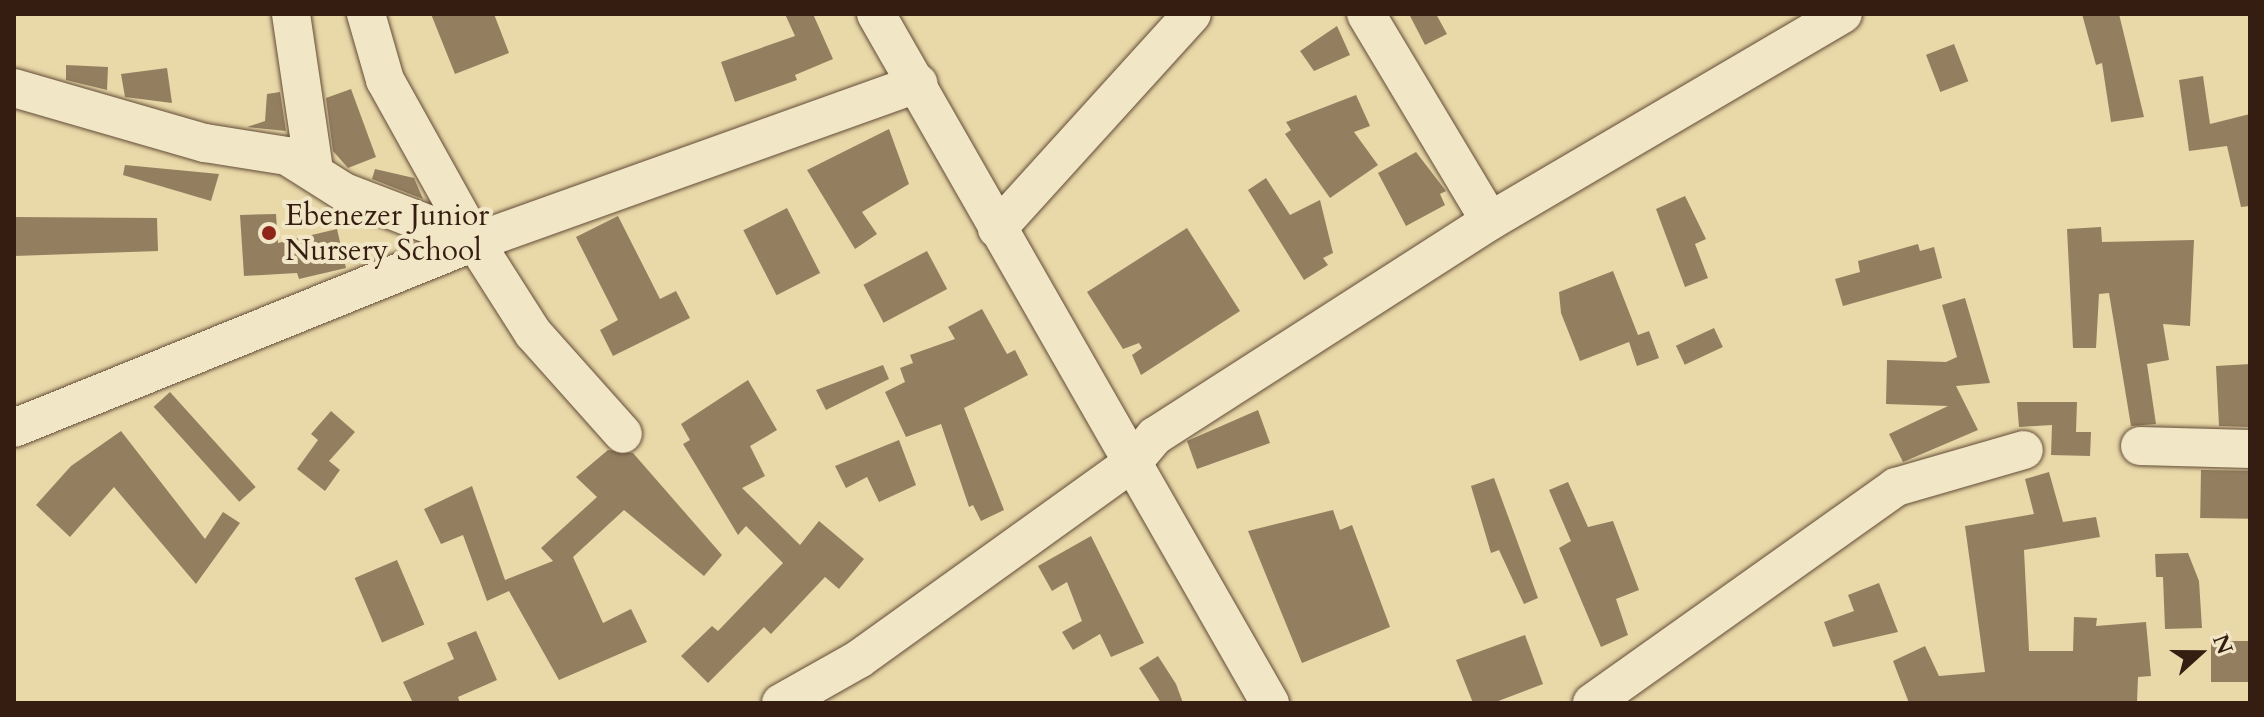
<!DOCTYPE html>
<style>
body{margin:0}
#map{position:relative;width:2264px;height:717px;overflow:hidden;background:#e9d8a8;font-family:Cardo,serif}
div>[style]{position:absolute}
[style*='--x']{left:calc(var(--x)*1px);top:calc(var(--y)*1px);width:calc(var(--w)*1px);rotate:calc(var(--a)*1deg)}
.building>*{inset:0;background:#937f60;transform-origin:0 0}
.roads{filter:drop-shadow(0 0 2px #624c37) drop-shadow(0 0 2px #624c37)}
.minor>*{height:38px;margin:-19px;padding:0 19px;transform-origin:19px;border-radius:19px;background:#f1e6c6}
.dots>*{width:22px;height:22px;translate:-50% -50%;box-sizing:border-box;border:4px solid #f1e6c6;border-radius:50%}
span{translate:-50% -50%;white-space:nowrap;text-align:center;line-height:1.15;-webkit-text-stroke:8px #f1e6c6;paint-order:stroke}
.poi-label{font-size:30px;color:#351e11}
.left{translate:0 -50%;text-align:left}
.frame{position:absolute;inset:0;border:16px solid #351e11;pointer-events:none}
.north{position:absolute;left:2160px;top:613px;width:80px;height:80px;-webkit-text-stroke:6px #f1e6c6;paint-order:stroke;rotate:69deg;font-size:22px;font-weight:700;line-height:32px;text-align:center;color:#351e11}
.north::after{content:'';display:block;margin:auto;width:28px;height:36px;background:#351e11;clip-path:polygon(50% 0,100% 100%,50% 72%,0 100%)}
</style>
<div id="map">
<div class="building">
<div style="clip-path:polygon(431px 14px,494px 14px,509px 53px,455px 74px)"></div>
<div style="clip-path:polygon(785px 14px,813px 14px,833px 59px,795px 75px,797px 80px,735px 102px,721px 62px,795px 36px)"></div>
<div style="clip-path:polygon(1409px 14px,1436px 14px,1447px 34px,1425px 45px)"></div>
<div style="clip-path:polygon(2082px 14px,2119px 14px,2144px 117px,2111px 122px,2102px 63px,2096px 65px)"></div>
<div style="clip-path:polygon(1337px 26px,1350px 55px,1314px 71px,1300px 51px)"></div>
<div style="left:1954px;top:44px;width:40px;height:30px;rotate:69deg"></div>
<div style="clip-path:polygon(66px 65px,108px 67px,107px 90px,66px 80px)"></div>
<div style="clip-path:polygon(167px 68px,172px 103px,125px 97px,121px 74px)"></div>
<div style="clip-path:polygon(2203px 76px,2210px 124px,2250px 114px,2250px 206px,2241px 207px,2227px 146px,2189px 151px,2179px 80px)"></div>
<div style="clip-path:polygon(351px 89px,376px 157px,348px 168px,333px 151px,326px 98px)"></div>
<div style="clip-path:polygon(280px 92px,286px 131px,247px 127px,265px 121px,267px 94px)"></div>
<div style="clip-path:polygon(1356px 95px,1370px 126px,1354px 132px,1378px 165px,1330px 198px,1285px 134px,1291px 130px,1286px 122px)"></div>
<div style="clip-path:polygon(889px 129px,909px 184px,862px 212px,877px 234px,855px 249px,807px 170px)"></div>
<div style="clip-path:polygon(1416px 152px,1446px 191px,1440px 194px,1445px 205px,1406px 226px,1378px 173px)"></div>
<div style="clip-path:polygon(125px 165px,219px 174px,211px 201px,123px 175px)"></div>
<div style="clip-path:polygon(375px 169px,414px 178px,423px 199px,372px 179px)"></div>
<div style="clip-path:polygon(1266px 178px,1290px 215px,1320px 200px,1333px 253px,1323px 258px,1328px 265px,1304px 280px,1248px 190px)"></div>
<div style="clip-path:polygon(1685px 196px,1706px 239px,1695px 244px,1708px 278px,1685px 287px,1656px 209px)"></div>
<div style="left:787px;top:208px;width:73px;height:49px;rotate:63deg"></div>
<div style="clip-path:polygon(276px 214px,278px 243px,337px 229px,346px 268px,299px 279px,297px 273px,244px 276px,240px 215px)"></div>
<div style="clip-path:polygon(618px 216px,660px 299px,676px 291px,690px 318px,613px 356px,600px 330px,618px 320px,576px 237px)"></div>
<div style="clip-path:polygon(14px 217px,157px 218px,158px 251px,14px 256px)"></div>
<div style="clip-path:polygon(2101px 227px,2102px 242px,2194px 240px,2190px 326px,2163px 324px,2169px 360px,2147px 364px,2156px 424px,2131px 426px,2109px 293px,2099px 294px,2096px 348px,2073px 348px,2067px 229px)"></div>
<div style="clip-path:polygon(1187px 228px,1240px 311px,1141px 375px,1132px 355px,1142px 348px,1139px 343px,1123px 349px,1087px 292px)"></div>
<div style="clip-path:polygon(1918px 244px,1920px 251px,1934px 247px,1942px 278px,1843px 306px,1835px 279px,1860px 272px,1858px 261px)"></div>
<div style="left:927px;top:251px;width:43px;height:72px;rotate:62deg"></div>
<div style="clip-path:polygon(1613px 271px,1638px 335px,1649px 331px,1659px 358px,1637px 366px,1629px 342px,1580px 361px,1561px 313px,1559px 292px)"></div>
<div style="clip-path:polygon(1965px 298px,1990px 383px,1956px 386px,1978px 430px,1903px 462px,1889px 434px,1948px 406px,1886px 404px,1887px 360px,1946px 362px,1957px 357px,1942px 305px)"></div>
<div style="clip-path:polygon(982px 309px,1007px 354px,1015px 350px,1028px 375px,964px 408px,1004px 510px,981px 521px,973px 505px,969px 507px,941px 424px,906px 437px,885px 392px,905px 382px,900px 368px,913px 363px,910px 355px,955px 339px,948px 327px)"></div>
<div style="left:1714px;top:328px;width:21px;height:42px;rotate:65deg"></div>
<div style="clip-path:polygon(2250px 364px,2249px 427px,2219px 426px,2216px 366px)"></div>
<div style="clip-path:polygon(883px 365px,889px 379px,826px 410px,816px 390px)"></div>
<div style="clip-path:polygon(748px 380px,777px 430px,750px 446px,765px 476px,742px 488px,800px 545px,819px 521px,864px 559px,839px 589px,825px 577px,771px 634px,764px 627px,708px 683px,681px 656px,712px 626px,718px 631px,783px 563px,746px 526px,738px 535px,683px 444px,690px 440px,681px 424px)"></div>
<div style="left:170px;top:392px;width:128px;height:22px;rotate:48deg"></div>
<div style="clip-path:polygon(2017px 402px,2077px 402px,2076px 432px,2091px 432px,2090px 456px,2051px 455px,2052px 425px,2019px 427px)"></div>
<div style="clip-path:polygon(1258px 410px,1270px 443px,1197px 469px,1187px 441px)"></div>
<div style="clip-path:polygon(331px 411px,355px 432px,329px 461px,340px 470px,325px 491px,297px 469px,318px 440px,311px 434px)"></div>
<div style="clip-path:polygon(121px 431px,205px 539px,223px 512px,240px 523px,196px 584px,114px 487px,70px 537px,36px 505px,71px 466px)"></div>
<div style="clip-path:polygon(899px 440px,916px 485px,879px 502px,867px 477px,846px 488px,835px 466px)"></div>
<div style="clip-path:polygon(608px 450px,633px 453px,722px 555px,704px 576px,624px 510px,573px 557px,603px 623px,631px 609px,647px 642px,559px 680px,509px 591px,487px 601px,463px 535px,441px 544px,424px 509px,472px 486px,505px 580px,553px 561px,541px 548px,597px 497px,576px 477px)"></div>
<div style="left:2201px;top:470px;width:49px;height:48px;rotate:1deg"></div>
<div style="clip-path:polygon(2049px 472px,2063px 522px,2096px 517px,2100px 537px,2024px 550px,2029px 651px,2073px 651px,2074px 617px,2097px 618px,2096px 626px,2146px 622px,2151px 676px,2138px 677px,2137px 703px,1909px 703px,1893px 661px,1925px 646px,1939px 676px,1985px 672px,1965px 526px,2034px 514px,2025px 479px)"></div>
<div style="clip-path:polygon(1494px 478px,1538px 598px,1524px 604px,1499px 550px,1491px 553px,1471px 486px)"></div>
<div style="clip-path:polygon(1568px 482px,1588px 527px,1613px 521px,1639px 590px,1616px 599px,1628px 635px,1601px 647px,1559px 548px,1571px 541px,1549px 490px)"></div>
<div style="clip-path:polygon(1333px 510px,1340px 530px,1352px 525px,1390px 627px,1302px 663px,1248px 531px)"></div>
<div style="clip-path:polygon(1091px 536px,1144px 643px,1111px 657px,1100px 634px,1073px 650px,1062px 632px,1082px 621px,1067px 582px,1052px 591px,1038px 566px)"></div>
<div style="clip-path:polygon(2188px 553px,2199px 581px,2202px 628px,2165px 629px,2163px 577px,2156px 577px,2155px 554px)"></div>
<div style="left:397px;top:560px;width:70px;height:46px;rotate:67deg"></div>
<div style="clip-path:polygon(1879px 583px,1898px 632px,1833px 647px,1824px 622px,1854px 611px,1848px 595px)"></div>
<div style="clip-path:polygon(476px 631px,497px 680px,458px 697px,460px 703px,413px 703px,403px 682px,454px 659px,447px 643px)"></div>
<div style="clip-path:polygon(1525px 635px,1543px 684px,1493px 703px,1473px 703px,1456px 660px)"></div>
<div style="left:2250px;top:641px;width:41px;height:39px;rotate:90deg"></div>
<div style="clip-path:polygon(1158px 656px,1176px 684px,1183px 703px,1161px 703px,1139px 668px)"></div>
</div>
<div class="roads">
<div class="minor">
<div style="--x:291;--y:14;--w:158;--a:81.6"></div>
<div style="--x:366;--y:14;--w:69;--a:73.9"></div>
<div style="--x:385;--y:80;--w:185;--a:60.9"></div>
<div style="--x:475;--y:242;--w:108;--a:57.5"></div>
<div style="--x:533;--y:333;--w:135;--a:48.3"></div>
<div style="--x:876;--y:14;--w:794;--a:60.24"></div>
<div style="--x:1366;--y:14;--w:241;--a:59.1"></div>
<div style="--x:14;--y:88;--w:199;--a:16.1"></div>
<div style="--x:205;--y:143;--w:83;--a:9"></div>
<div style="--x:287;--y:156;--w:67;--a:32.3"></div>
<div style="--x:344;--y:192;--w:140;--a:20.9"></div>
<div style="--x:997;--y:229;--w:290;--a:-47.8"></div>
<div style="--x:14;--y:428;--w:497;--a:-22"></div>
<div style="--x:475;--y:242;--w:471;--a:-19.7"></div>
<div style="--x:2140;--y:446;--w:110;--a:1.6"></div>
<div style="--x:781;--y:703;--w:90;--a:-29.4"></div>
<div style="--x:859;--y:659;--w:337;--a:-35.7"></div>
<div style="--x:1133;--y:462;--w:34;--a:-50"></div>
<div style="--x:1155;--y:436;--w:398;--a:-32.7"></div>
<div style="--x:1490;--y:221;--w:409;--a:-30.4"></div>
<div style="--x:1592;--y:703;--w:373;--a:-35.4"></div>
<div style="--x:1896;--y:487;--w:133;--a:-16.1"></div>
</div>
</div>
<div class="dots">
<div style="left:269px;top:233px;background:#8f2418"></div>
</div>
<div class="poi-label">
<span class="left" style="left:285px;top:233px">Ebenezer Junior<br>Nursery School</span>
</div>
<div class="frame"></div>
<div class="north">N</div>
</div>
